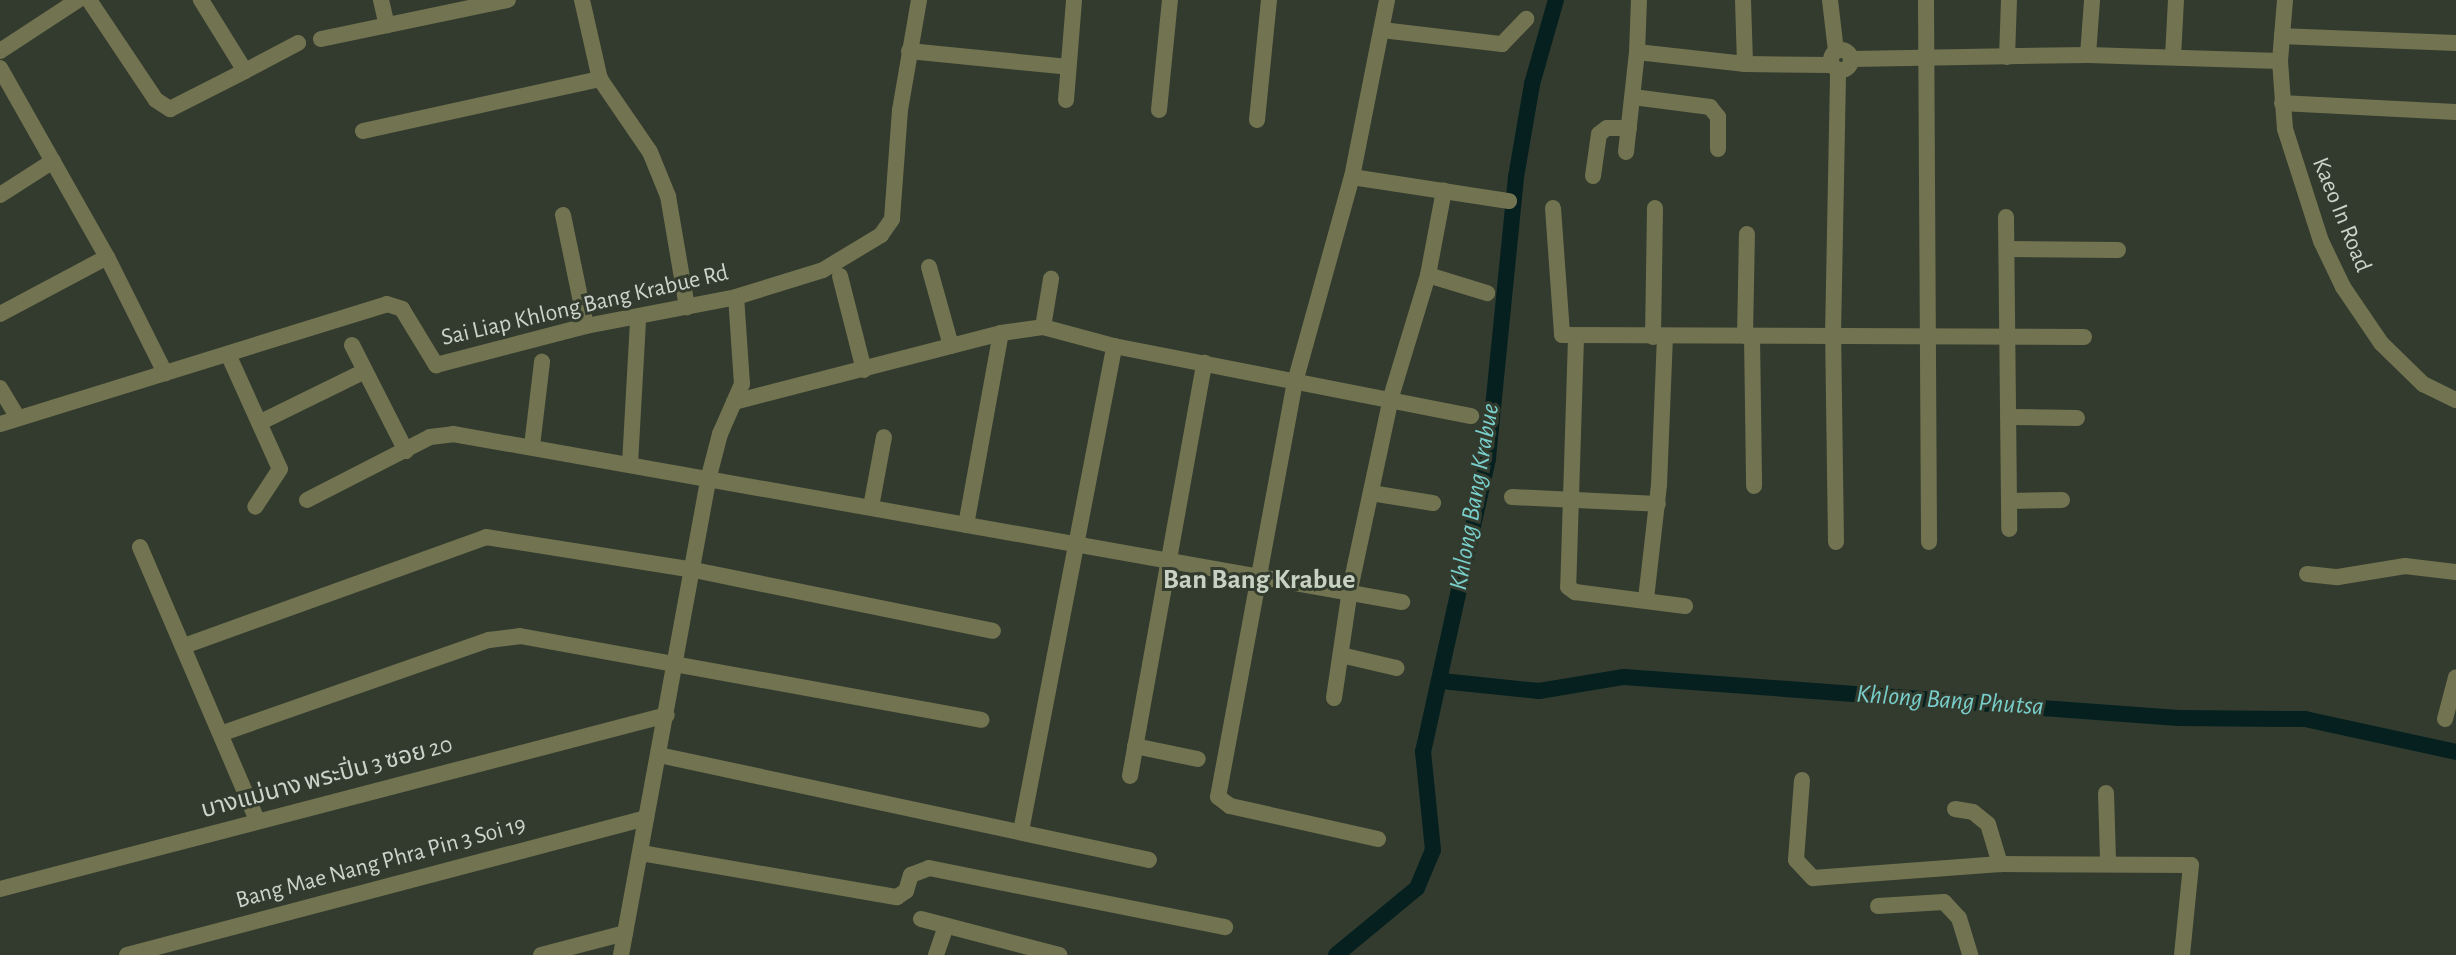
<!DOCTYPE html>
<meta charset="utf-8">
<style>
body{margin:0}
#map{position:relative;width:2456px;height:955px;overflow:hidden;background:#323b2e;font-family:"Alegreya Sans","Noto Sans Thai",sans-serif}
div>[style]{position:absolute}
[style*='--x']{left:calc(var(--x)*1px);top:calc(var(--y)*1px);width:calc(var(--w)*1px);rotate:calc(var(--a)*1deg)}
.canal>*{height:16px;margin:-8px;padding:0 8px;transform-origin:8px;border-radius:8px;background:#05201f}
.minor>*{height:16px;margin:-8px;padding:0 8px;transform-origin:8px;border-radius:8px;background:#727350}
.minor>.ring{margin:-8px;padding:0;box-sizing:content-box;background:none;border:16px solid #727350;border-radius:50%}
span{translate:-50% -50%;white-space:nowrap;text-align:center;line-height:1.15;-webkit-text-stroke:6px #323b2e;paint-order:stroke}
.street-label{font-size:24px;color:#cdd3cb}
.water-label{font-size:26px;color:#79cfcc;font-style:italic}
.quarter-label{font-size:28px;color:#c7d2c3;font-weight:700}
</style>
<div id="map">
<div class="canal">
<div style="--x:1442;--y:681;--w:98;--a:5.9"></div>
<div style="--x:1539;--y:691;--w:86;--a:-9.4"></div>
<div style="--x:1624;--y:677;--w:556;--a:4.23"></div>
<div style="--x:2178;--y:718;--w:127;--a:0.5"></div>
<div style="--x:2305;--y:719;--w:155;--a:12.3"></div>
<div style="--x:1336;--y:955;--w:105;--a:-39.6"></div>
<div style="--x:1417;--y:888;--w:41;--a:-67.2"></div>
<div style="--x:1433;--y:850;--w:99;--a:-95.8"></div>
<div style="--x:1423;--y:752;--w:301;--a:-77.5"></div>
<div style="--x:1488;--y:458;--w:282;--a:-84.3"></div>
<div style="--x:1516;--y:177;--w:94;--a:-80.2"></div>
<div style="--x:1532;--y:84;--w:87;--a:-74.1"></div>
</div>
<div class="minor">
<div style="--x:89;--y:0;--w:120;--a:56.2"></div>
<div style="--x:156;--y:100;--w:17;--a:33"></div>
<div style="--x:170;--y:109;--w:84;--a:-26.9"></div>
<div style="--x:245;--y:71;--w:84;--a:-121.8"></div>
<div style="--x:381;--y:0;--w:26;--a:77"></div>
<div style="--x:582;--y:0;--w:81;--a:77.2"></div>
<div style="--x:600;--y:79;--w:88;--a:55.6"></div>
<div style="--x:650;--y:152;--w:48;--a:67.8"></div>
<div style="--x:668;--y:196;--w:113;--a:80.3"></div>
<div style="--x:1639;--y:0;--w:52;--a:92.2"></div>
<div style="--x:1637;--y:52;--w:109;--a:6.3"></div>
<div style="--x:1745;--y:64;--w:87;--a:0.7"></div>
<div style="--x:1743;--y:0;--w:64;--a:88.2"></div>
<div style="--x:1830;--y:0;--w:51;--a:83.3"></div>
<div style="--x:1926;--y:0;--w:542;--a:89.68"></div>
<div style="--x:2285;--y:0;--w:61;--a:94.7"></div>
<div style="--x:2280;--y:61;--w:68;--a:85.8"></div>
<div style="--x:2285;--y:129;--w:118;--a:72.2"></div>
<div style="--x:2321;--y:241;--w:51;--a:64.4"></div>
<div style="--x:2343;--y:287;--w:68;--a:55.8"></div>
<div style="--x:2381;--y:343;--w:59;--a:44.3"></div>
<div style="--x:2423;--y:384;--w:37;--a:26"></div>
<div style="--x:1382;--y:30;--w:121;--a:6.7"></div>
<div style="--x:1502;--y:44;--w:35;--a:-46"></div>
<div style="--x:2282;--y:36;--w:174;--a:2.3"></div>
<div style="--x:321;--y:39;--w:191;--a:-11.8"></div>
<div class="ring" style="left:1831px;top:50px;width:4px;height:4px"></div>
<div style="--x:0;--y:51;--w:93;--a:-33.2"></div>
<div style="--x:909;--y:51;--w:160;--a:5.7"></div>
<div style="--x:2088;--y:55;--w:55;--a:-85.8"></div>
<div style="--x:2007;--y:57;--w:57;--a:-88"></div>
<div style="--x:2173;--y:57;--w:57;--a:-87"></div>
<div style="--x:1852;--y:59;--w:236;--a:-1"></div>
<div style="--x:2088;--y:55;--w:192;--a:1.8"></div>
<div style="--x:0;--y:68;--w:217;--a:60.5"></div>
<div style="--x:107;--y:257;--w:130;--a:63.4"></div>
<div style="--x:245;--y:71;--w:60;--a:-27.8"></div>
<div style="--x:1633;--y:97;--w:78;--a:7.4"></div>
<div style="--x:1710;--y:107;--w:13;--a:51"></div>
<div style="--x:1718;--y:117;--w:32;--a:90"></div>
<div style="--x:1066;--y:100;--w:100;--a:-85.4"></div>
<div style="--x:2282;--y:103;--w:174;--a:3"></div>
<div style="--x:1159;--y:110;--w:111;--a:-84.3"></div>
<div style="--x:1257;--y:120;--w:121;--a:-84.3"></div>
<div style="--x:363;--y:131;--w:243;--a:-12.4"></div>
<div style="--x:1626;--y:152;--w:101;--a:-83.7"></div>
<div style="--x:1593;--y:176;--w:42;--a:-81.9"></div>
<div style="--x:1599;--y:134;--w:10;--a:-37"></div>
<div style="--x:1607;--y:128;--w:22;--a:0"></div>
<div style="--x:1352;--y:177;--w:159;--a:8.7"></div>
<div style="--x:0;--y:195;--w:63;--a:-32.7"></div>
<div style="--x:1553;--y:208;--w:127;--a:85.9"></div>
<div style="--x:1562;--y:335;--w:522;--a:0.22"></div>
<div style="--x:563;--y:215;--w:113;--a:78.3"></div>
<div style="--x:2006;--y:217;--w:312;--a:89.4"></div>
<div style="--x:2007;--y:249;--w:111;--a:0.5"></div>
<div style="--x:929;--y:267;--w:82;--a:74.4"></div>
<div style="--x:1428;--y:275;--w:62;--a:17"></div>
<div style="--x:840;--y:276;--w:97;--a:75.7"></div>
<div style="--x:0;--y:314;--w:121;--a:-28"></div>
<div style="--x:1043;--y:327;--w:49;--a:-80.5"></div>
<div style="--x:1745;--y:336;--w:102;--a:-88.9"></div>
<div style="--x:1752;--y:336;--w:150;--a:89.2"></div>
<div style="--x:1653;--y:337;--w:129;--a:-89.1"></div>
<div style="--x:1576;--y:338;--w:249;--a:91.8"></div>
<div style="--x:1568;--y:587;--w:9;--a:36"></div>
<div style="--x:1575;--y:592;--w:111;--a:7.3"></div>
<div style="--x:352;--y:345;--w:119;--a:63"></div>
<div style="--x:228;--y:354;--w:126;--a:65.7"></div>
<div style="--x:280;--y:469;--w:45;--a:123.3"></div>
<div style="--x:0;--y:388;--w:35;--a:59"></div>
<div style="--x:734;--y:402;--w:276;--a:-14.5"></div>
<div style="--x:1001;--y:333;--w:42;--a:-8.1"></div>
<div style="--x:1043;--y:327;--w:73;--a:15"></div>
<div style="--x:1114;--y:346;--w:364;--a:11.1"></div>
<div style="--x:2008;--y:417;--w:69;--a:0.8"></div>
<div style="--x:267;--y:419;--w:109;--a:-26.1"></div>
<div style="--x:0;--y:424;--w:405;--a:-17.2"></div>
<div style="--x:387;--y:304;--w:16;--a:18"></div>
<div style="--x:402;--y:309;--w:66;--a:58.7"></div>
<div style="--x:436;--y:365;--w:155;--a:-14.6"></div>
<div style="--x:586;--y:326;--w:153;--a:-10.9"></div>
<div style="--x:736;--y:297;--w:91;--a:-17.2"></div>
<div style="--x:823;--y:270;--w:68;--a:-31.1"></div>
<div style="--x:881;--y:235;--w:19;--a:-55"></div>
<div style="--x:892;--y:219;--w:109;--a:-85.8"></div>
<div style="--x:900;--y:110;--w:112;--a:-80.2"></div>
<div style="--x:532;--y:446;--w:85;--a:-83.2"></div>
<div style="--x:630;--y:464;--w:142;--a:-86.8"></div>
<div style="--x:1371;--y:493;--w:63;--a:9.2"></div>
<div style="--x:1512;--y:497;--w:146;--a:2.7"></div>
<div style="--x:307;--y:500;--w:138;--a:-27.1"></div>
<div style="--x:430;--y:437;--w:23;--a:-7"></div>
<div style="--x:453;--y:434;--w:964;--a:10.04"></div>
<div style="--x:2009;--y:501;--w:53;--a:-1.1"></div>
<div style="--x:871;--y:507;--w:71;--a:-79.5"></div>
<div style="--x:966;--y:525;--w:195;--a:-79.7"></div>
<div style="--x:1836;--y:542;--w:206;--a:-90.8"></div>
<div style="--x:1833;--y:336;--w:266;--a:-88.9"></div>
<div style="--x:140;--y:547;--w:297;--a:66.8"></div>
<div style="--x:2307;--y:574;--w:31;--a:6"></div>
<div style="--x:2338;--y:577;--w:68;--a:-9.3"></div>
<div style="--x:2405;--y:566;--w:51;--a:6.7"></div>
<div style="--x:1646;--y:599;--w:115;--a:-83.5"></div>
<div style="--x:1659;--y:485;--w:149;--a:-87.7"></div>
<div style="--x:184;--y:646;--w:321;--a:-19.8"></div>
<div style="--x:486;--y:537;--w:211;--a:9"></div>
<div style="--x:694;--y:570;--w:305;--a:11.5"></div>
<div style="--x:1341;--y:655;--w:57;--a:13.1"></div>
<div style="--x:1334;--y:698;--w:110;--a:-81.6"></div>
<div style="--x:1350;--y:589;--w:196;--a:-77.9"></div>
<div style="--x:1391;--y:397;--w:127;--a:-73.1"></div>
<div style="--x:1428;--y:275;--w:86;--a:-79.3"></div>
<div style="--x:2445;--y:719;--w:43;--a:-75.3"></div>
<div style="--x:223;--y:733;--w:282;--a:-19.3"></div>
<div style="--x:489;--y:640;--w:31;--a:-7"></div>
<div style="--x:520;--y:636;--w:469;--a:10.3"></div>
<div style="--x:1135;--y:746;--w:64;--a:11.7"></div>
<div style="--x:659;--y:755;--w:501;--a:12.09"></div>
<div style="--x:1130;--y:776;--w:420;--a:-79.8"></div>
<div style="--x:1802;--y:780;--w:80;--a:94.3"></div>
<div style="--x:1796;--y:860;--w:25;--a:47"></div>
<div style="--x:1813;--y:878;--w:188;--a:-4.3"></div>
<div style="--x:2000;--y:864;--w:191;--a:0.3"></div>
<div style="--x:2191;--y:865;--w:90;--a:95.7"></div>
<div style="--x:2106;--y:793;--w:69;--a:88.3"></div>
<div style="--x:1955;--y:809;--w:18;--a:9"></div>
<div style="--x:1973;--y:812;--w:19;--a:39"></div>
<div style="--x:1988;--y:824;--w:42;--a:73.3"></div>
<div style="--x:1021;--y:831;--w:494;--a:-79.1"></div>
<div style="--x:1378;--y:839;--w:152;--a:-167.4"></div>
<div style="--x:1230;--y:806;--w:15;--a:-143"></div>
<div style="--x:1218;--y:797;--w:422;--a:-79.5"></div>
<div style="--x:1295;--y:382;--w:213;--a:-74.5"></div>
<div style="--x:1352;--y:177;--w:180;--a:-78.8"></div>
<div style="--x:641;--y:853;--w:260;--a:9.8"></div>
<div style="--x:897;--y:897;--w:11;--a:-34"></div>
<div style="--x:906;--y:891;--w:17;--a:-73"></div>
<div style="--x:911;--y:875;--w:19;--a:-21"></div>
<div style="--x:929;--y:868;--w:302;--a:11.3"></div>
<div style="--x:0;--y:889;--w:689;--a:-14.62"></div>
<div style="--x:1878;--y:906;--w:66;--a:-3.5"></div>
<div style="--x:1944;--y:902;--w:22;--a:47"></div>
<div style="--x:1959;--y:918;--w:39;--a:73"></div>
<div style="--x:921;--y:919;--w:143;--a:14.6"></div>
<div style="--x:127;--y:955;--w:537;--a:-14.79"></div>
<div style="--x:541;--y:955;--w:87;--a:-14.7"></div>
<div style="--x:621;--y:955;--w:483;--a:-79.6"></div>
<div style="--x:708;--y:480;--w:48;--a:-75.4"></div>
<div style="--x:720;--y:434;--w:55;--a:-66.3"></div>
<div style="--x:742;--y:384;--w:87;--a:-93.9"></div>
<div style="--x:936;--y:955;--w:31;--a:-71"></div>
</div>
<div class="street-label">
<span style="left:2341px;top:215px;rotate:68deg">Kaeo In Road</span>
<span style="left:585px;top:306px;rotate:-13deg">Sai Liap Khlong Bang Krabue Rd</span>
<span style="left:327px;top:778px;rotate:-15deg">บางแม่นาง พระปิ่น 3 ซอย 20</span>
<span style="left:381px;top:863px;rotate:-15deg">Bang Mae Nang Phra Pin 3 Soi 19</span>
</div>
<div class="water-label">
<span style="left:1475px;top:497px;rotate:-80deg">Khlong Bang Krabue</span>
<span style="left:1950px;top:701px;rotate:4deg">Khlong Bang Phutsa</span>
</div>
<div class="quarter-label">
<span style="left:1259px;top:580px">Ban Bang Krabue</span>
</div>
</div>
